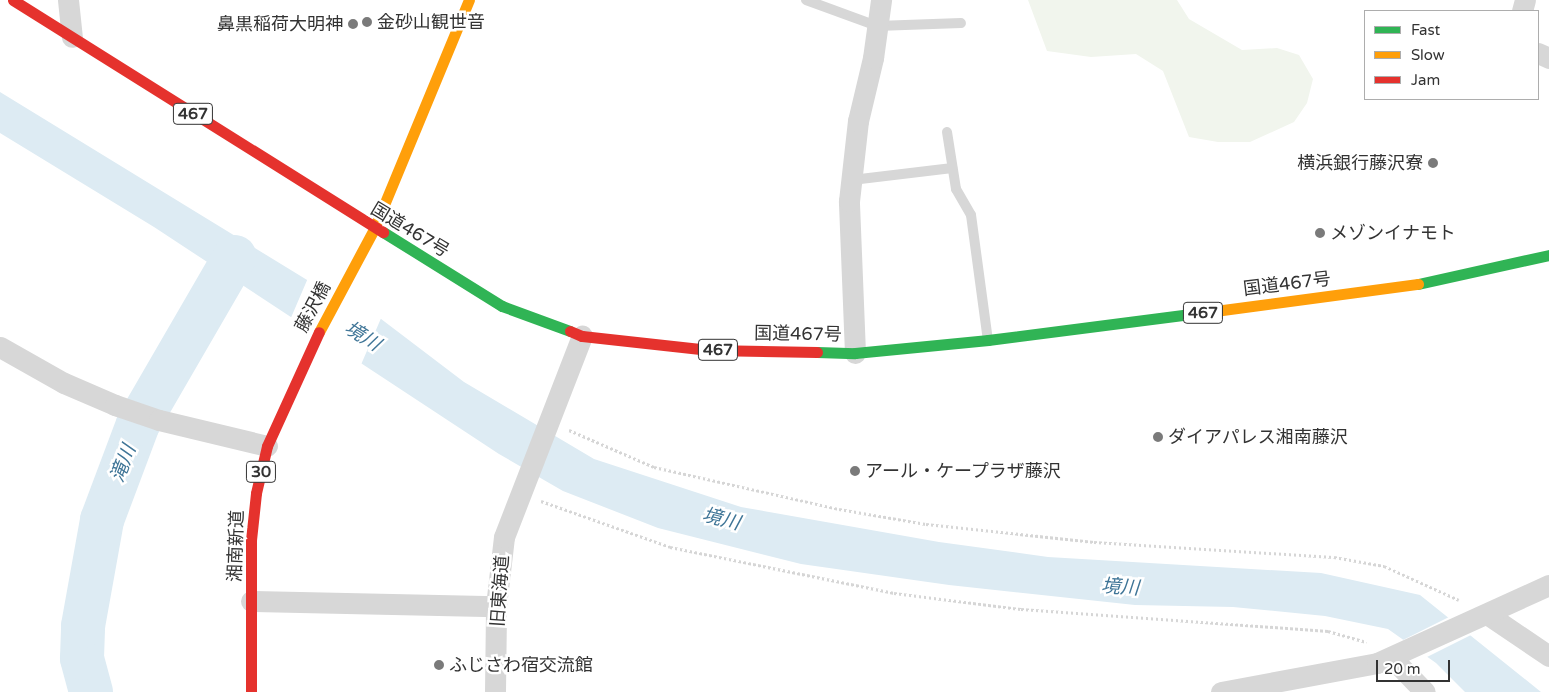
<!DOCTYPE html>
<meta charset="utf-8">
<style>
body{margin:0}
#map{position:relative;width:1549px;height:692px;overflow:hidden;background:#fff;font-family:"Varela Round","Noto Sans JP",sans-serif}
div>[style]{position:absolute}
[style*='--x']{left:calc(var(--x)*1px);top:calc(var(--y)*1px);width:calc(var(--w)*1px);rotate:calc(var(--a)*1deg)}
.green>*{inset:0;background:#f1f5ed}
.water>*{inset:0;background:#ddebf3}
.pier>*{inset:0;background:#fff}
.river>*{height:44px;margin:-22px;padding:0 22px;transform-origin:22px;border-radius:22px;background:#ddebf3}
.path>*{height:3px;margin-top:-1.5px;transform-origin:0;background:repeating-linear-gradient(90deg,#d6d6d6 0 2.5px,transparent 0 5px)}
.lane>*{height:10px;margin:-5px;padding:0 5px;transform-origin:5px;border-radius:5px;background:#d7d7d7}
.street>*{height:21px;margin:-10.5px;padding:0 10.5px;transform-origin:10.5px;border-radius:10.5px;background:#d7d7d7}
.fast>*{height:11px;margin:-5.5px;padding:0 5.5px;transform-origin:5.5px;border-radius:5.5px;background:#30b455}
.slow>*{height:11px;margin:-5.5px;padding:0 5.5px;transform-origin:5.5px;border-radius:5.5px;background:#ff9f0a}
.jam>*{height:11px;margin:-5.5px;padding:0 5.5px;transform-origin:5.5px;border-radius:5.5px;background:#e5322d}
.dots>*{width:14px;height:14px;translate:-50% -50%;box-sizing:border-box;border:2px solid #fff;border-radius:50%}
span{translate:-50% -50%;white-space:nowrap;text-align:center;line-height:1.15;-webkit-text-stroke:5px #fff;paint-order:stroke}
.shield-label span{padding:1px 4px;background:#fff;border:1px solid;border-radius:4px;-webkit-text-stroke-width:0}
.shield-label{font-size:16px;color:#333;font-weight:700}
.poi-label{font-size:18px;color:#333}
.left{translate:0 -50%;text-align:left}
.right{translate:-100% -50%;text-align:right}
.street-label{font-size:18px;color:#333}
.water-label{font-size:19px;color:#3f7597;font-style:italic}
.legend{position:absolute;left:1364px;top:10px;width:175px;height:90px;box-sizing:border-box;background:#fff;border:1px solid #adadad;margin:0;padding:6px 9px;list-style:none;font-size:15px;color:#333}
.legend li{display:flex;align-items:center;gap:10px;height:25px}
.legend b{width:25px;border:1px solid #adadad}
.scale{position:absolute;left:1376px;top:660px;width:74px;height:22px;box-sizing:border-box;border:2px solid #333;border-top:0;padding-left:6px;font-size:15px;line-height:18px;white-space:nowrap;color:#333;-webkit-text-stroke:4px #fff;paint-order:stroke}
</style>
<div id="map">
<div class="green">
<div style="clip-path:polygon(1028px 0,1177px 0,1189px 19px,1242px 50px,1277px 48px,1299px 55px,1313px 79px,1307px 103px,1294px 122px,1250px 142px,1218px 142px,1189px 137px,1163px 71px,1136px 54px,1091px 57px,1047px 51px)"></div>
</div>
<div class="water">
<div style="clip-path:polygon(0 92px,330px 294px,364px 306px,464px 382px,594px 459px,741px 507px,939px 542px,1048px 557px,1321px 573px,1420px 595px,1541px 692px,1465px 692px,1436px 663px,1388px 629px,1325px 616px,1233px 607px,1135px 605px,949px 585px,801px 564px,658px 528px,563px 491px,499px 454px,154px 227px,0 133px)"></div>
</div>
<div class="pier">
<div style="clip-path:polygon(308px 278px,331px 292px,365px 304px,382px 316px,360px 367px,290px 320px)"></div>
<div style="clip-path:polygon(1451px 616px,1473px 634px,1425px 658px,1401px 641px)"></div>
</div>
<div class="river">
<div style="--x:91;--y:692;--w:35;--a:-105"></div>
<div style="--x:82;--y:658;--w:32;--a:-88"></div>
<div style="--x:83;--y:626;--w:108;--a:-79.8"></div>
<div style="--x:102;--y:520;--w:103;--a:-69.4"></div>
<div style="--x:138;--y:424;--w:193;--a:-59.9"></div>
</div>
<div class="path">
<div style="--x:569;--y:430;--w:93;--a:23.5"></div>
<div style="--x:654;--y:467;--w:190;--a:12.8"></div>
<div style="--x:839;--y:509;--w:88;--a:9.8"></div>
<div style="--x:926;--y:524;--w:169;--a:6.1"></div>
<div style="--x:1094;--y:542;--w:240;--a:3.6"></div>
<div style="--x:1334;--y:557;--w:51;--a:10.2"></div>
<div style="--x:1384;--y:566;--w:82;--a:24.4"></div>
<div style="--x:541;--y:501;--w:137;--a:19.6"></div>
<div style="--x:670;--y:547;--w:229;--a:11.6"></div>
<div style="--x:894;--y:593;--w:128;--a:7.2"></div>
<div style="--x:1021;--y:609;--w:308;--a:4.1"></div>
<div style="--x:1328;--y:631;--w:40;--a:16"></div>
</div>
<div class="lane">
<div style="--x:806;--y:0;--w:76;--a:20.1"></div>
<div style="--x:877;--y:26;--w:84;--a:-2"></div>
<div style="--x:947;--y:132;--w:58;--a:81"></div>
<div style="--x:956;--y:189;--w:30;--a:60"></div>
<div style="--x:971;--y:215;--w:126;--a:82.3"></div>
<div style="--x:852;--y:180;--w:101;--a:-6.8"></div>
</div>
<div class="street">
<div style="--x:68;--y:0;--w:37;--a:84"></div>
<div style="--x:1522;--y:11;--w:11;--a:-75"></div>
<div style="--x:1538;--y:53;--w:12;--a:24"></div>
<div style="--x:0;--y:347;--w:73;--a:29.4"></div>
<div style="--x:64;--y:383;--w:56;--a:23.3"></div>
<div style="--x:115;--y:405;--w:46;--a:18.8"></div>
<div style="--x:159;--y:420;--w:111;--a:13.5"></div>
<div style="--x:855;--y:353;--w:152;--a:-92.3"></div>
<div style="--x:849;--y:201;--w:81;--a:-83.6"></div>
<div style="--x:858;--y:121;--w:65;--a:-76.6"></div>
<div style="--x:873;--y:58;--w:59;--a:-82.1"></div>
<div style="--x:251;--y:601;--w:245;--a:1.2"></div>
<div style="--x:1487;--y:614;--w:75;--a:34.1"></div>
<div style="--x:1392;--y:658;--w:47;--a:45.9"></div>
<div style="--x:495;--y:692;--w:86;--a:-89.3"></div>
<div style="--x:496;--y:606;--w:69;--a:-83.4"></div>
<div style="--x:504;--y:537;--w:216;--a:-68.8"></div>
<div style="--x:1221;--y:692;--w:159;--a:-10.5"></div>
<div style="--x:1377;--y:663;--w:189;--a:-24.4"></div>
</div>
<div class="fast">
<div style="--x:383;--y:232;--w:140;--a:31.9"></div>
<div style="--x:502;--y:306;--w:72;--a:20.2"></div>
<div style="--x:1418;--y:284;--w:134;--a:-12.5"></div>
<div style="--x:817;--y:352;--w:38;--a:2"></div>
<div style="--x:855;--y:353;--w:134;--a:-5.6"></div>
<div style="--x:988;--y:340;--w:214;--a:-7.3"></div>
</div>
<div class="slow">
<div style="--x:1200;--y:313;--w:220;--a:-7.6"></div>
<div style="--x:319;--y:332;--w:117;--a:-61.9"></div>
<div style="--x:374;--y:229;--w:248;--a:-67.5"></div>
</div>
<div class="jam">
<div style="--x:13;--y:0;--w:437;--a:32.1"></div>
<div style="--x:570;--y:331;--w:13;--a:23"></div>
<div style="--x:582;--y:336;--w:128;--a:6.3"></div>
<div style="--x:709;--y:350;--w:108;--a:1.1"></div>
<div style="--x:251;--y:692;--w:152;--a:-90"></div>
<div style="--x:251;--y:540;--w:47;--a:-83.9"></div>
<div style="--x:256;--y:493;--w:48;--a:-76.8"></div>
<div style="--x:267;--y:446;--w:125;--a:-65.5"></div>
</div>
<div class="dots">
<div style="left:367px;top:22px;background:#7a7a7a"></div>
<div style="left:353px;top:24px;background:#7a7a7a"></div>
<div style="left:1433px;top:163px;background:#7a7a7a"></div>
<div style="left:1320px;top:233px;background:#7a7a7a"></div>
<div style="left:1158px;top:437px;background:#7a7a7a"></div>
<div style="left:855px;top:471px;background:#7a7a7a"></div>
<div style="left:439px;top:665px;background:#7a7a7a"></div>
</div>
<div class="shield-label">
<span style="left:193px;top:114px">467</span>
<span style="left:1203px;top:313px">467</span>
<span style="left:718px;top:350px">467</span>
<span style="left:261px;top:472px">30</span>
</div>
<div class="poi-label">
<span class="left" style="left:377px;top:22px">金砂山観世音</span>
<span class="right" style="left:343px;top:24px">鼻黒稲荷大明神</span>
<span class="right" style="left:1423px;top:163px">横浜銀行藤沢寮</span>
<span class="left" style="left:1330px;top:233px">メゾンイナモト</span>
<span class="left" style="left:1168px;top:437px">ダイアパレス湘南藤沢</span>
<span class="left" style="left:865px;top:471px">アール・ケープラザ藤沢</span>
<span class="left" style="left:449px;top:665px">ふじさわ宿交流館</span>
</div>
<div class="street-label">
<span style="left:410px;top:230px;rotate:31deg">国道467号</span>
<span style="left:1287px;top:284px;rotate:-7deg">国道467号</span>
<span style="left:313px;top:307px;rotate:-62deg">藤沢橋</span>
<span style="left:798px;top:334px;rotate:1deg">国道467号</span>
<span style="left:236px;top:546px;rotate:-88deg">湘南新道</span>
<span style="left:500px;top:591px;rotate:-86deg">旧東海道</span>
</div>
<div class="water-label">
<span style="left:362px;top:337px;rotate:32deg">境川</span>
<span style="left:124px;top:464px;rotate:-69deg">滝川</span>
<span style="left:721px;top:520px;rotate:14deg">境川</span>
<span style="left:1120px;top:588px;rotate:4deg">境川</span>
</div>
<ul class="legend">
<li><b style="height:6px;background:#30b455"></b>Fast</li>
<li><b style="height:6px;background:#ff9f0a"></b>Slow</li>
<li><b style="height:6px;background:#e5322d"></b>Jam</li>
</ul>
<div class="scale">20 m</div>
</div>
